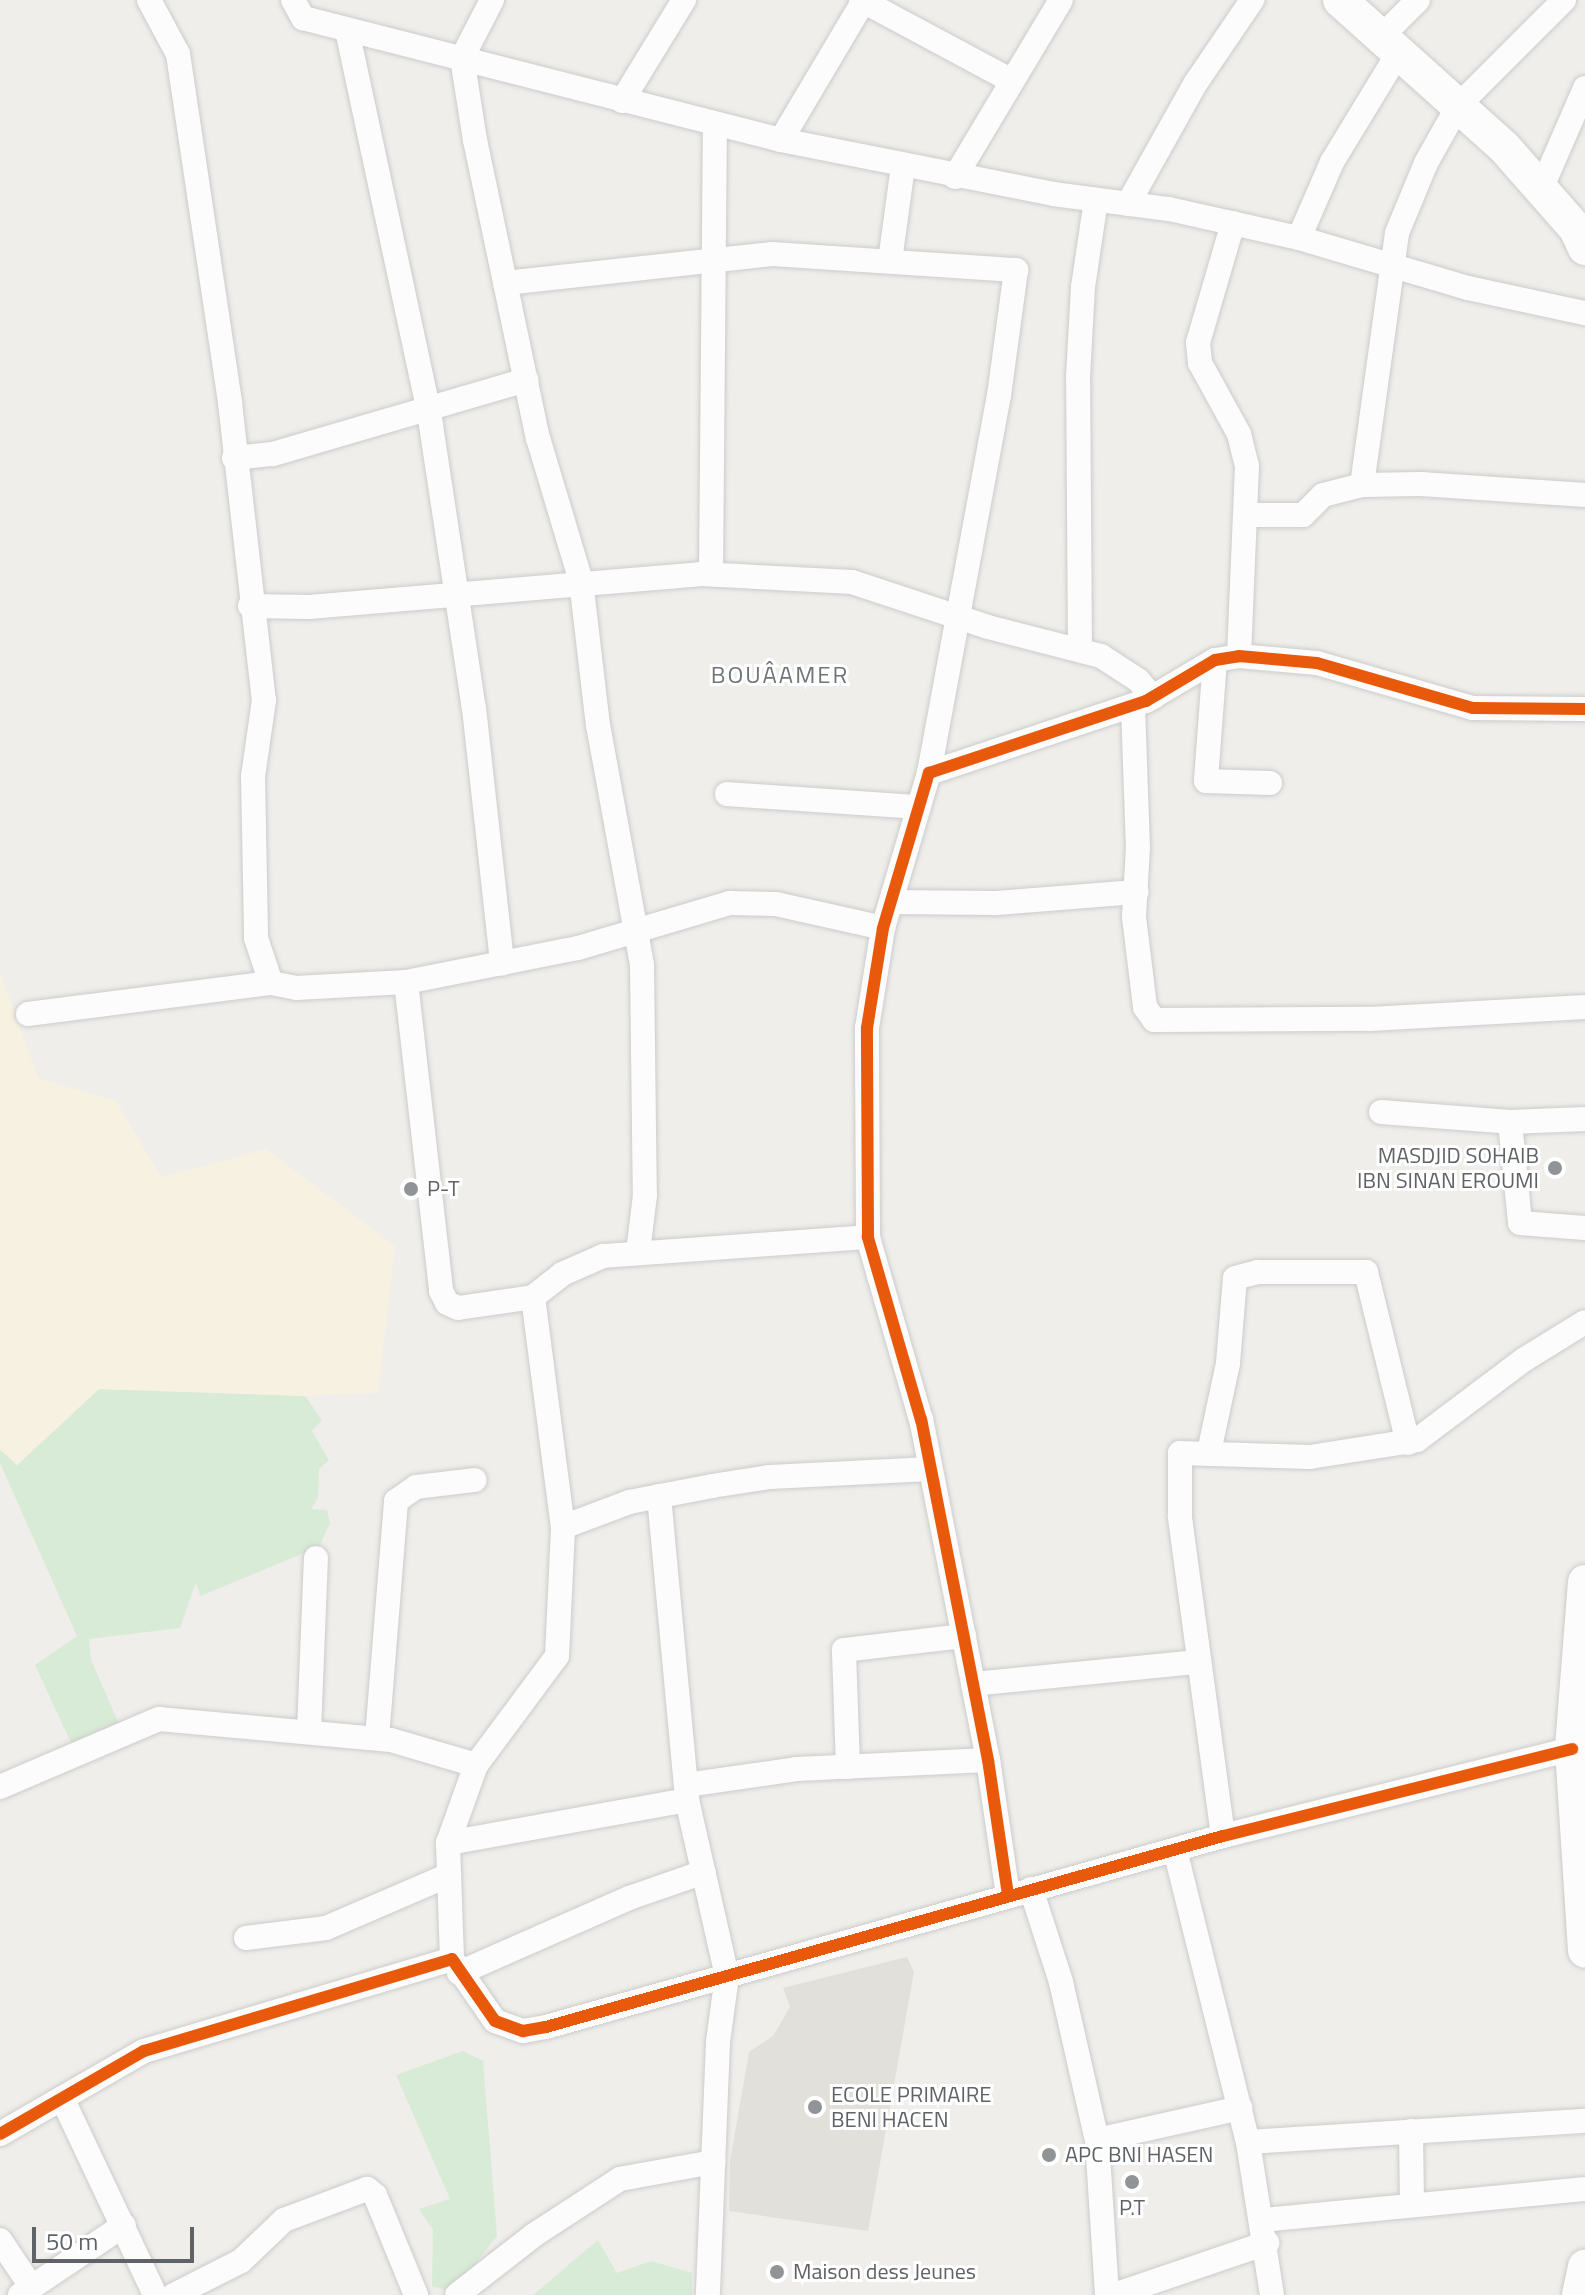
<!DOCTYPE html>
<meta charset="utf-8">
<style>
body{margin:0}
#map{position:relative;width:1585px;height:2295px;overflow:hidden;background:#efeeea;font-family:"Titillium Web",sans-serif}
div>[style]{position:absolute}
[style*='--x']{left:calc(var(--x)*1px);top:calc(var(--y)*1px);width:calc(var(--w)*1px);rotate:calc(var(--a)*1deg)}
.education>*{inset:0;background:#e2e0da}
.green>*{inset:0;background:#d8ebd6}
.sand>*{inset:0;background:#f6f1e1}
.roads{filter:drop-shadow(0 0 2px #cbcccc) drop-shadow(0 0 2px #cbcccc)}
.street>*{height:24px;margin:-12px;padding:0 12px;transform-origin:12px;border-radius:12px;background:#fdfcfc}
.secondary>*{height:34px;margin:-17px;padding:0 17px;transform-origin:17px;border-radius:17px;background:#fdfcfc}
.cycleway>*{height:12px;margin:-6px;padding:0 6px;transform-origin:6px;border-radius:6px;background:#e8590c}
.dots>*{width:22px;height:22px;translate:-50% -50%;box-sizing:border-box;border:4px solid #fff;border-radius:50%}
span{translate:-50% -50%;white-space:nowrap;text-align:center;line-height:1.15;-webkit-text-stroke:6px #fff;paint-order:stroke}
.poi-label{font-size:22px;color:#5f6368}
.right{translate:-100% -50%;text-align:right}
.left{translate:0 -50%;text-align:left}
.neighbourhood-label{font-size:24px;color:#70757a;letter-spacing:2px}
.scale{position:absolute;left:32px;top:2227px;width:162px;height:36px;box-sizing:border-box;border:4px solid #5f6368;border-top:0;padding-left:10px;font-size:24px;line-height:28px;white-space:nowrap;color:#5f6368;-webkit-text-stroke:6px #fff;paint-order:stroke}
</style>
<div id="map">
<div class="education">
<div style="clip-path:polygon(907px 1957px,914px 1972px,868px 2231px,729px 2211px,730px 2161px,749px 2052px,773px 2036px,790px 2007px,783px 1988px)"></div>
</div>
<div class="green">
<div style="clip-path:polygon(99px 1389px,305px 1396px,322px 1420px,312px 1431px,329px 1460px,319px 1469px,318px 1498px,311px 1509px,327px 1510px,330px 1523px,319px 1547px,200px 1596px,196px 1582px,180px 1628px,89px 1639px,91px 1660px,120px 1726px,72px 1745px,35px 1665px,77px 1636px,0 1463px,0 1450px,17px 1465px)"></div>
<div style="clip-path:polygon(463px 2051px,483px 2061px,497px 2236px,453px 2292px,432px 2286px,433px 2230px,419px 2209px,450px 2199px,396px 2075px)"></div>
<div style="clip-path:polygon(598px 2240px,617px 2273px,651px 2261px,692px 2273px,692px 2295px,533px 2295px)"></div>
</div>
<div class="sand">
<div style="clip-path:polygon(0 972px,38px 1078px,116px 1101px,161px 1177px,266px 1149px,395px 1246px,378px 1393px,305px 1396px,99px 1389px,17px 1465px,0 1449px)"></div>
</div>
<div class="roads">
<div class="street">
<div style="--x:149;--y:0;--w:61;--a:61.8"></div>
<div style="--x:178;--y:54;--w:353;--a:81.5"></div>
<div style="--x:230;--y:403;--w:299;--a:83.5"></div>
<div style="--x:264;--y:700;--w:77;--a:98.2"></div>
<div style="--x:253;--y:776;--w:162;--a:88.9"></div>
<div style="--x:256;--y:938;--w:47;--a:71.6"></div>
<div style="--x:271;--y:983;--w:25;--a:11"></div>
<div style="--x:296;--y:988;--w:110;--a:-3.1"></div>
<div style="--x:406;--y:982;--w:175;--a:-11.2"></div>
<div style="--x:578;--y:948;--w:159;--a:-16.5"></div>
<div style="--x:730;--y:903;--w:46;--a:1.2"></div>
<div style="--x:776;--y:904;--w:110;--a:12.6"></div>
<div style="--x:293;--y:0;--w:21;--a:61"></div>
<div style="--x:303;--y:18;--w:493;--a:14.3"></div>
<div style="--x:781;--y:140;--w:277;--a:11.2"></div>
<div style="--x:1053;--y:194;--w:117;--a:7.4"></div>
<div style="--x:1169;--y:209;--w:133;--a:12.6"></div>
<div style="--x:1299;--y:238;--w:176;--a:16.5"></div>
<div style="--x:1468;--y:288;--w:120;--a:12.1"></div>
<div style="--x:492;--y:0;--w:65;--a:117.3"></div>
<div style="--x:462;--y:58;--w:83;--a:81"></div>
<div style="--x:475;--y:140;--w:305;--a:78.1"></div>
<div style="--x:538;--y:438;--w:149;--a:73.3"></div>
<div style="--x:581;--y:581;--w:145;--a:83.3"></div>
<div style="--x:598;--y:725;--w:244;--a:79.6"></div>
<div style="--x:642;--y:965;--w:230;--a:89.3"></div>
<div style="--x:645;--y:1195;--w:57;--a:97"></div>
<div style="--x:861;--y:0;--w:169;--a:28.2"></div>
<div style="--x:1564;--y:0;--w:150;--a:135"></div>
<div style="--x:1458;--y:106;--w:65;--a:119.3"></div>
<div style="--x:1426;--y:163;--w:76;--a:112.5"></div>
<div style="--x:1397;--y:233;--w:254;--a:97.9"></div>
<div style="--x:1362;--y:485;--w:59;--a:-1"></div>
<div style="--x:1421;--y:484;--w:164;--a:3.8"></div>
<div style="--x:347;--y:30;--w:391;--a:77.9"></div>
<div style="--x:429;--y:412;--w:299;--a:81.4"></div>
<div style="--x:474;--y:708;--w:257;--a:83.7"></div>
<div style="--x:1381;--y:37;--w:52;--a:-45"></div>
<div style="--x:622;--y:101;--w:119;--a:-58.5"></div>
<div style="--x:781;--y:140;--w:161;--a:-59.3"></div>
<div style="--x:955;--y:177;--w:206;--a:-59.1"></div>
<div style="--x:1542;--y:187;--w:108;--a:-66.5"></div>
<div style="--x:1128;--y:204;--w:137;--a:-60.8"></div>
<div style="--x:1195;--y:84;--w:102;--a:-55.8"></div>
<div style="--x:1233;--y:223;--w:125;--a:106.3"></div>
<div style="--x:1198;--y:343;--w:20;--a:84"></div>
<div style="--x:1200;--y:363;--w:81;--a:61.2"></div>
<div style="--x:1239;--y:434;--w:33;--a:76"></div>
<div style="--x:1247;--y:466;--w:190;--a:92.4"></div>
<div style="--x:1299;--y:238;--w:83;--a:-66.5"></div>
<div style="--x:1332;--y:162;--w:125;--a:-58.7"></div>
<div style="--x:890;--y:261;--w:96;--a:-82.2"></div>
<div style="--x:505;--y:283;--w:269;--a:-6.2"></div>
<div style="--x:772;--y:254;--w:245;--a:3.8"></div>
<div style="--x:1016;--y:270;--w:126;--a:97.7"></div>
<div style="--x:999;--y:395;--w:384;--a:100.5"></div>
<div style="--x:234;--y:458;--w:39;--a:-6"></div>
<div style="--x:273;--y:454;--w:264;--a:-16.3"></div>
<div style="--x:1245;--y:515;--w:58;--a:0"></div>
<div style="--x:1303;--y:515;--w:28;--a:-45"></div>
<div style="--x:1323;--y:495;--w:40;--a:-14.4"></div>
<div style="--x:711;--y:574;--w:450;--a:-89.5"></div>
<div style="--x:250;--y:606;--w:59;--a:1"></div>
<div style="--x:309;--y:607;--w:392;--a:-4.8"></div>
<div style="--x:700;--y:574;--w:152;--a:3"></div>
<div style="--x:852;--y:582;--w:143;--a:18.3"></div>
<div style="--x:988;--y:627;--w:117;--a:14.4"></div>
<div style="--x:1101;--y:656;--w:44;--a:33"></div>
<div style="--x:1138;--y:680;--w:23;--a:49"></div>
<div style="--x:1080;--y:650;--w:273;--a:-90.4"></div>
<div style="--x:1078;--y:377;--w:90;--a:-86.8"></div>
<div style="--x:1083;--y:287;--w:88;--a:-81.5"></div>
<div style="--x:1215;--y:660;--w:121;--a:94.3"></div>
<div style="--x:1206;--y:781;--w:64;--a:1.8"></div>
<div style="--x:1133;--y:706;--w:141;--a:88"></div>
<div style="--x:1138;--y:847;--w:70;--a:93.3"></div>
<div style="--x:1134;--y:917;--w:91;--a:83"></div>
<div style="--x:1145;--y:1007;--w:16;--a:55"></div>
<div style="--x:1154;--y:1020;--w:216;--a:-0.3"></div>
<div style="--x:1370;--y:1019;--w:215;--a:-3.2"></div>
<div style="--x:727;--y:794;--w:192;--a:3.9"></div>
<div style="--x:891;--y:902;--w:105;--a:0.5"></div>
<div style="--x:996;--y:903;--w:141;--a:-4.5"></div>
<div style="--x:406;--y:982;--w:311;--a:83.5"></div>
<div style="--x:441;--y:1291;--w:13;--a:63"></div>
<div style="--x:447;--y:1303;--w:12;--a:24"></div>
<div style="--x:458;--y:1308;--w:76;--a:-8.3"></div>
<div style="--x:533;--y:1297;--w:37;--a:-38"></div>
<div style="--x:562;--y:1274;--w:45;--a:-23.7"></div>
<div style="--x:603;--y:1256;--w:266;--a:-4.1"></div>
<div style="--x:28;--y:1014;--w:245;--a:-7.3"></div>
<div style="--x:1381;--y:1112;--w:129;--a:4.4"></div>
<div style="--x:1510;--y:1122;--w:75;--a:-2.3"></div>
<div style="--x:1510;--y:1122;--w:101;--a:84.3"></div>
<div style="--x:1520;--y:1223;--w:65;--a:4.4"></div>
<div style="--x:533;--y:1297;--w:232;--a:82.6"></div>
<div style="--x:1209;--y:1452;--w:91;--a:-77.9"></div>
<div style="--x:1228;--y:1363;--w:85;--a:-85.3"></div>
<div style="--x:1235;--y:1278;--w:24;--a:-15"></div>
<div style="--x:1258;--y:1272;--w:108;--a:0"></div>
<div style="--x:1366;--y:1272;--w:176;--a:76.2"></div>
<div style="--x:659;--y:1496;--w:305;--a:84.7"></div>
<div style="--x:687;--y:1800;--w:180;--a:77.2"></div>
<div style="--x:727;--y:1976;--w:67;--a:97.8"></div>
<div style="--x:718;--y:2042;--w:253;--a:92.3"></div>
<div style="--x:973;--y:1684;--w:227;--a:-5.6"></div>
<div style="--x:309;--y:1731;--w:173;--a:-87.7"></div>
<div style="--x:377;--y:1738;--w:238;--a:-85.4"></div>
<div style="--x:396;--y:1501;--w:24;--a:-35"></div>
<div style="--x:416;--y:1487;--w:59;--a:-6.8"></div>
<div style="--x:848;--y:1767;--w:117;--a:-92"></div>
<div style="--x:844;--y:1650;--w:121;--a:-6.7"></div>
<div style="--x:686;--y:1785;--w:112;--a:-8.2"></div>
<div style="--x:797;--y:1769;--w:191;--a:-2.7"></div>
<div style="--x:0;--y:1787;--w:173;--a:-23.2"></div>
<div style="--x:159;--y:1719;--w:233;--a:5.2"></div>
<div style="--x:391;--y:1740;--w:89;--a:16.4"></div>
<div style="--x:1223;--y:1836;--w:323;--a:-97.7"></div>
<div style="--x:1180;--y:1516;--w:63;--a:-90"></div>
<div style="--x:1180;--y:1453;--w:130;--a:1.8"></div>
<div style="--x:1310;--y:1457;--w:108;--a:-9"></div>
<div style="--x:1417;--y:1440;--w:135;--a:-36.9"></div>
<div style="--x:1525;--y:1359;--w:70;--a:-31.7"></div>
<div style="--x:448;--y:1843;--w:243;--a:-10.2"></div>
<div style="--x:1175;--y:1850;--w:301;--a:76"></div>
<div style="--x:1248;--y:2142;--w:155;--a:81.1"></div>
<div style="--x:1031;--y:1889;--w:98;--a:72.1"></div>
<div style="--x:1061;--y:1982;--w:162;--a:77.2"></div>
<div style="--x:1097;--y:2140;--w:155;--a:86.3"></div>
<div style="--x:1008;--y:1895;--w:136;--a:-98.4"></div>
<div style="--x:988;--y:1760;--w:347;--a:-101.1"></div>
<div style="--x:921;--y:1420;--w:191;--a:-106.2"></div>
<div style="--x:868;--y:1237;--w:209;--a:-90.3"></div>
<div style="--x:867;--y:1028;--w:101;--a:-80.9"></div>
<div style="--x:883;--y:928;--w:162;--a:-73.5"></div>
<div style="--x:929;--y:773;--w:229;--a:-18.4"></div>
<div style="--x:1146;--y:701;--w:80;--a:-30.7"></div>
<div style="--x:1215;--y:660;--w:24;--a:-9"></div>
<div style="--x:1239;--y:656;--w:78;--a:5.1"></div>
<div style="--x:1317;--y:663;--w:162;--a:16.1"></div>
<div style="--x:1473;--y:708;--w:112;--a:0.5"></div>
<div style="--x:246;--y:1938;--w:81;--a:-7.1"></div>
<div style="--x:326;--y:1928;--w:132;--a:-23.3"></div>
<div style="--x:452;--y:1959;--w:116;--a:-92"></div>
<div style="--x:448;--y:1843;--w:83;--a:-70.3"></div>
<div style="--x:476;--y:1765;--w:136;--a:-53.4"></div>
<div style="--x:557;--y:1656;--w:129;--a:-87.3"></div>
<div style="--x:563;--y:1527;--w:71;--a:-20.7"></div>
<div style="--x:629;--y:1502;--w:85;--a:-10.9"></div>
<div style="--x:712;--y:1486;--w:59;--a:-8.8"></div>
<div style="--x:770;--y:1477;--w:160;--a:-2.9"></div>
<div style="--x:459;--y:1973;--w:186;--a:-23.8"></div>
<div style="--x:629;--y:1898;--w:79;--a:-19.1"></div>
<div style="--x:62;--y:2098;--w:218;--a:64.7"></div>
<div style="--x:1411;--y:2131;--w:73;--a:89.2"></div>
<div style="--x:0;--y:2134;--w:166;--a:-30"></div>
<div style="--x:144;--y:2051;--w:321;--a:-16.6"></div>
<div style="--x:452;--y:1959;--w:75;--a:55.3"></div>
<div style="--x:495;--y:2021;--w:30;--a:20"></div>
<div style="--x:523;--y:2031;--w:23;--a:-10"></div>
<div style="--x:546;--y:2027;--w:703;--a:-15.76"></div>
<div style="--x:1223;--y:1836;--w:360;--a:-14"></div>
<div style="--x:1097;--y:2140;--w:147;--a:-12.6"></div>
<div style="--x:1248;--y:2142;--w:338;--a:-3.6"></div>
<div style="--x:1263;--y:2220;--w:323;--a:-5.5"></div>
<div style="--x:0;--y:2240;--w:54;--a:56.3"></div>
<div style="--x:20;--y:2295;--w:125;--a:-33.9"></div>
<div style="--x:174;--y:2295;--w:75;--a:-26.9"></div>
<div style="--x:241;--y:2261;--w:59;--a:-43.6"></div>
<div style="--x:284;--y:2220;--w:89;--a:-20.5"></div>
<div style="--x:367;--y:2189;--w:10;--a:37"></div>
<div style="--x:375;--y:2195;--w:108;--a:67.7"></div>
<div style="--x:457;--y:2295;--w:98;--a:-37.9"></div>
<div style="--x:534;--y:2235;--w:103;--a:-33.1"></div>
<div style="--x:620;--y:2179;--w:95;--a:-10.4"></div>
<div style="--x:1114;--y:2295;--w:162;--a:-18.8"></div>
</div>
<div class="secondary">
<div style="--x:1340;--y:0;--w:220;--a:41.9"></div>
<div style="--x:1504;--y:147;--w:109;--a:48.7"></div>
<div style="--x:1576;--y:229;--w:21;--a:65"></div>
<div style="--x:1585;--y:1582;--w:168;--a:94.5"></div>
<div style="--x:1572;--y:1749;--w:202;--a:86.3"></div>
<div style="--x:1579;--y:2295;--w:29;--a:-78"></div>
</div>
</div>
<div class="cycleway">
<div style="--x:1008;--y:1895;--w:136;--a:-98.4"></div>
<div style="--x:988;--y:1760;--w:347;--a:-101.1"></div>
<div style="--x:921;--y:1420;--w:191;--a:-106.2"></div>
<div style="--x:868;--y:1237;--w:209;--a:-90.3"></div>
<div style="--x:867;--y:1028;--w:101;--a:-80.9"></div>
<div style="--x:883;--y:928;--w:162;--a:-73.5"></div>
<div style="--x:929;--y:773;--w:229;--a:-18.4"></div>
<div style="--x:1146;--y:701;--w:80;--a:-30.7"></div>
<div style="--x:1215;--y:660;--w:24;--a:-9"></div>
<div style="--x:1239;--y:656;--w:78;--a:5.1"></div>
<div style="--x:1317;--y:663;--w:162;--a:16.1"></div>
<div style="--x:1473;--y:708;--w:112;--a:0.5"></div>
<div style="--x:0;--y:2134;--w:166;--a:-30"></div>
<div style="--x:144;--y:2051;--w:321;--a:-16.6"></div>
<div style="--x:452;--y:1959;--w:75;--a:55.3"></div>
<div style="--x:495;--y:2021;--w:30;--a:20"></div>
<div style="--x:523;--y:2031;--w:23;--a:-10"></div>
<div style="--x:546;--y:2027;--w:703;--a:-15.76"></div>
<div style="--x:1223;--y:1836;--w:360;--a:-14"></div>
</div>
<div class="dots">
<div style="left:1555px;top:1168px;background:#919496"></div>
<div style="left:411px;top:1189px;background:#919496"></div>
<div style="left:815px;top:2107px;background:#919496"></div>
<div style="left:1049px;top:2155px;background:#919496"></div>
<div style="left:1132px;top:2182px;background:#919496"></div>
<div style="left:777px;top:2272px;background:#919496"></div>
</div>
<div class="poi-label">
<span class="right" style="left:1539px;top:1168px">MASDJID SOHAIB<br>IBN SINAN EROUMI</span>
<span class="left" style="left:427px;top:1189px">P-T</span>
<span class="left" style="left:831px;top:2107px">ECOLE PRIMAIRE<br>BENI HACEN</span>
<span class="left" style="left:1065px;top:2155px">APC BNI HASEN</span>
<span style="left:1132px;top:2208px">P.T</span>
<span class="left" style="left:793px;top:2272px">Maison dess Jeunes</span>
</div>
<div class="neighbourhood-label">
<span style="left:780px;top:675px">BOUÂAMER</span>
</div>
<div class="scale">50 m</div>
</div>
